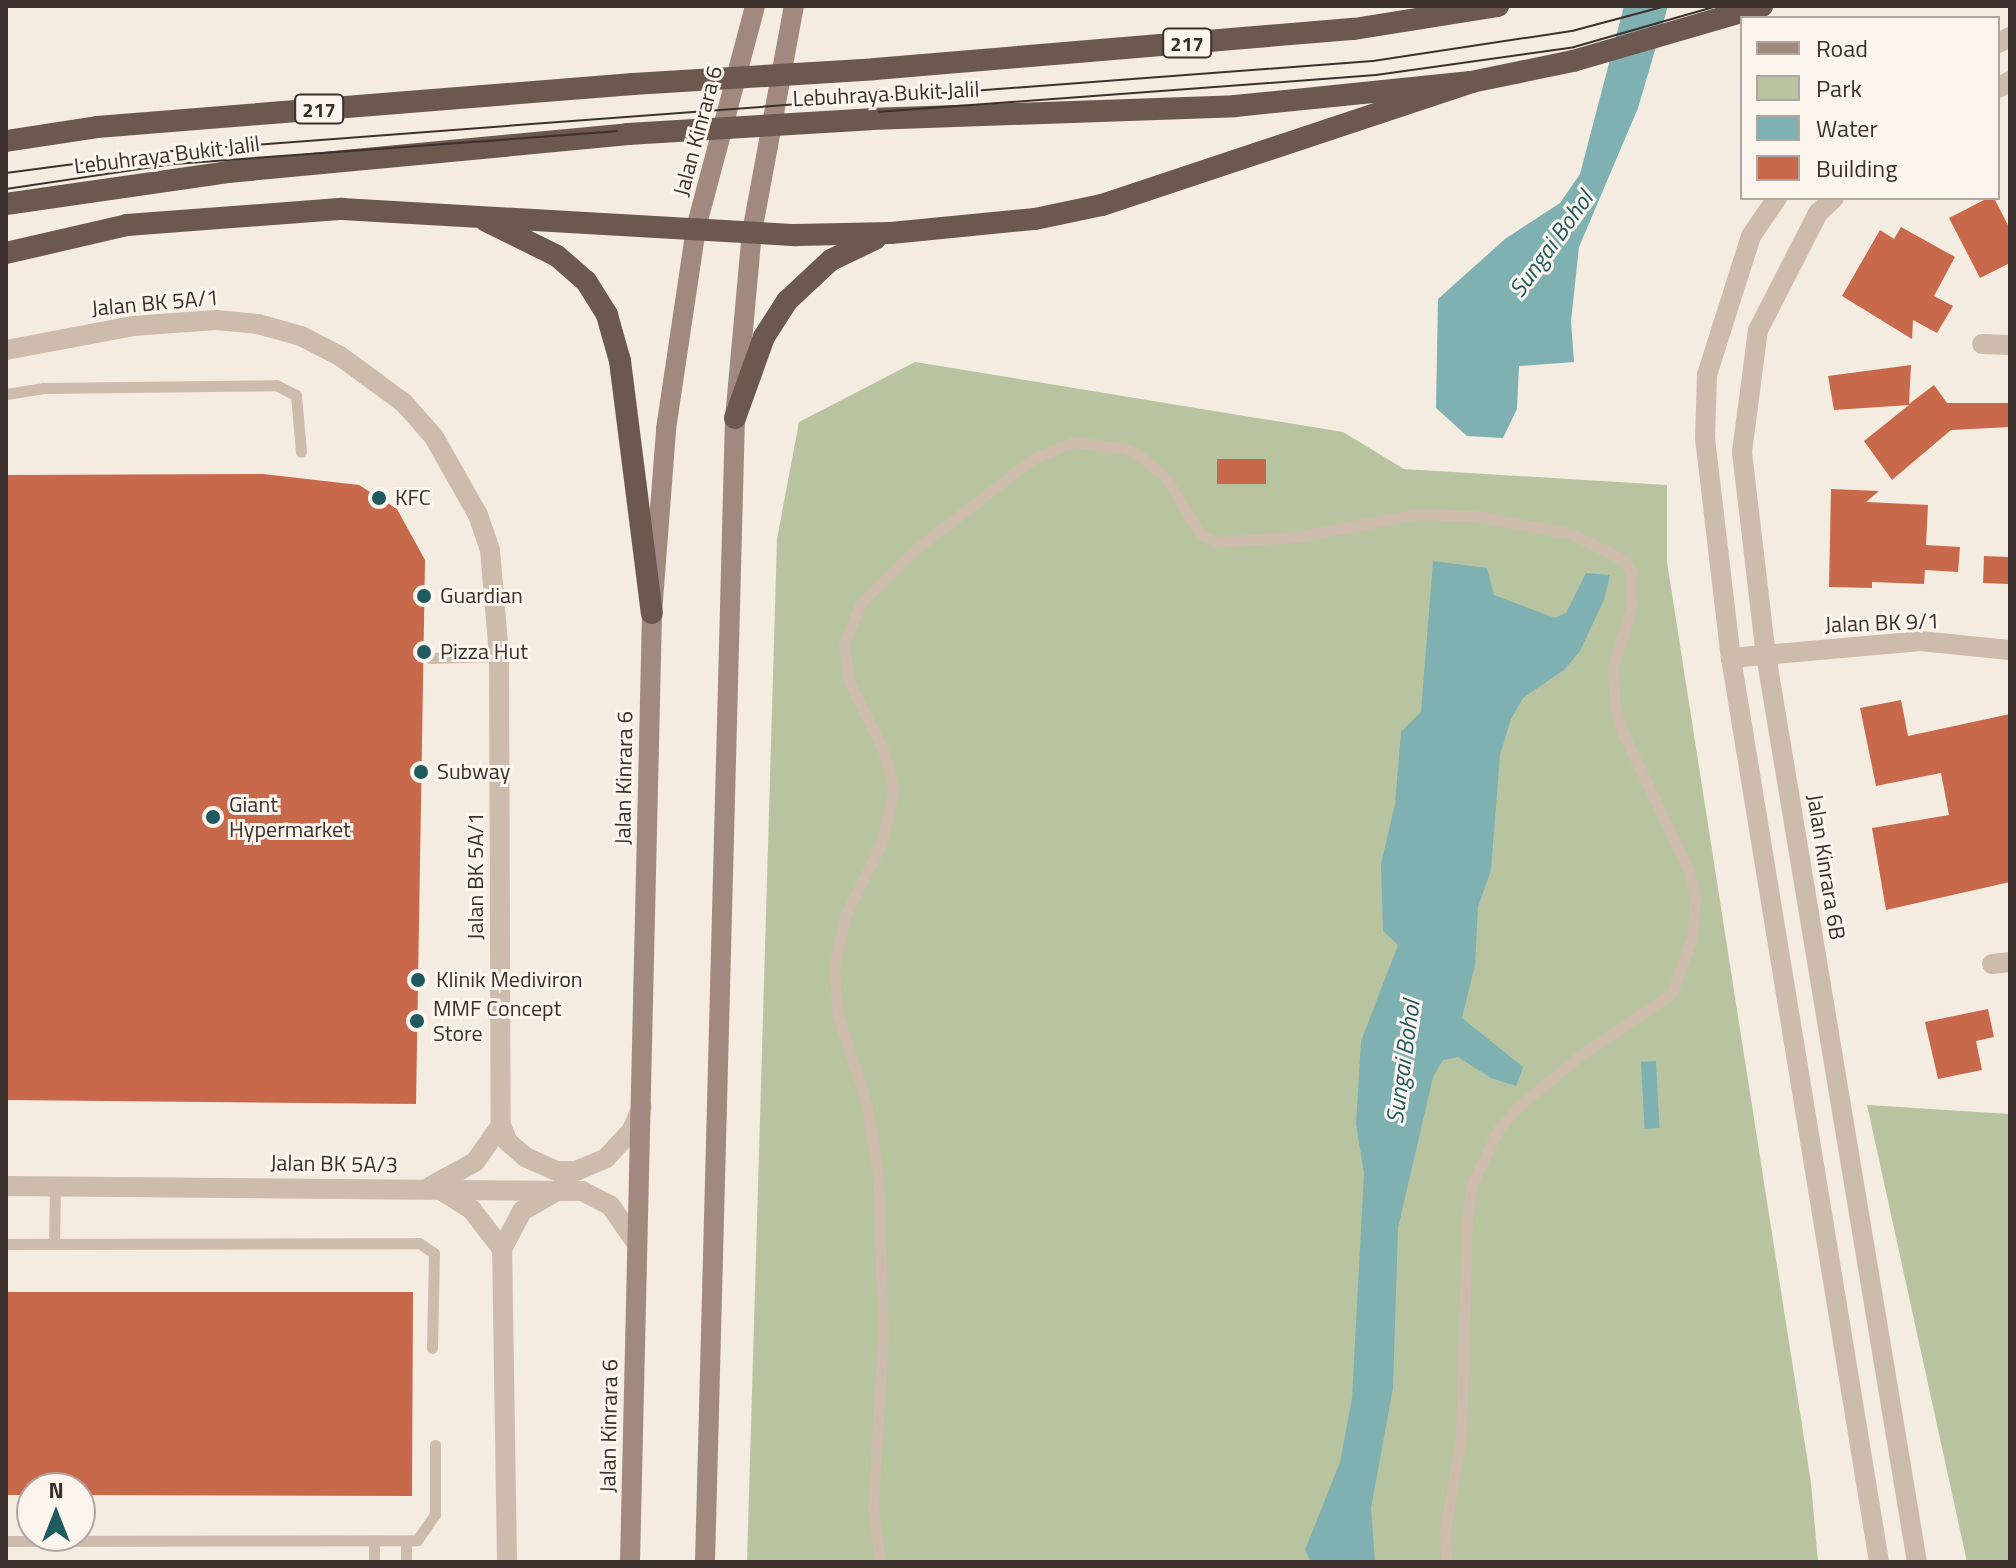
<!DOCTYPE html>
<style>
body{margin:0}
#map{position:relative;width:2016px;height:1568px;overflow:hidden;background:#f4ebe1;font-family:"Titillium Web",sans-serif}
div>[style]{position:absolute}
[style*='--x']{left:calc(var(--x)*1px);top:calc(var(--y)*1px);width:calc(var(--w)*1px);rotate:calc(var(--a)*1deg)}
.green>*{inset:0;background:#b8c4a0}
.water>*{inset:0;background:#7fb0b2;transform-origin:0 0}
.building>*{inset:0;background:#c8694b;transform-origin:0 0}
.service>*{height:11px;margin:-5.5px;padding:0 5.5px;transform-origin:5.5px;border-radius:5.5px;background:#cdbbac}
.minor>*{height:20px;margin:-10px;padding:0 10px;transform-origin:10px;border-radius:10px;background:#cdbbac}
.tertiary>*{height:20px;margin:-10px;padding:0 10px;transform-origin:10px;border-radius:10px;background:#cdbbac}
.secondary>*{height:20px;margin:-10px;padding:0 10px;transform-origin:10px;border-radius:10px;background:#a18a7d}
.trunk>*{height:22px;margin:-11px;padding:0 11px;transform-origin:11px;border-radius:11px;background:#6c584f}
.tram>*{height:2px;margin:-1px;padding:0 1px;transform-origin:1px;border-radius:1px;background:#3b302b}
.trunk-bridge>*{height:22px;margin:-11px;padding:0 11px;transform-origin:11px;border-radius:11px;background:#6c584f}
.dots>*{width:22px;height:22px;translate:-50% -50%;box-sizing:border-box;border:4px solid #fbf5ee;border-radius:50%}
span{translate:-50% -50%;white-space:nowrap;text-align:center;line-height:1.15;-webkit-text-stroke:6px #fbf5ee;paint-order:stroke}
.shield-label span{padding:2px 6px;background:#fbf5ee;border:2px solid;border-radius:6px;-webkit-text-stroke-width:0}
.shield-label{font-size:20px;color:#3b302b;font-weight:700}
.street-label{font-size:22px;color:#3b302b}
.poi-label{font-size:22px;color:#3b302b}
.left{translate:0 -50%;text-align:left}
.water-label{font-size:24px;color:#1f5a5e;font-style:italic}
.frame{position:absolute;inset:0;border:8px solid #3b302b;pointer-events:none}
.legend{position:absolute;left:1740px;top:16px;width:260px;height:184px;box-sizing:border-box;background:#fbf5ee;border:2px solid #aea6a0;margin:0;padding:10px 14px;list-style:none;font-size:24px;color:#3b302b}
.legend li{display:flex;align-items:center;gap:16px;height:40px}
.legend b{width:40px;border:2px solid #aea6a0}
.north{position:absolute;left:16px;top:1472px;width:80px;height:80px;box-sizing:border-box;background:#fbf5ee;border:2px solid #aea6a0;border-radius:50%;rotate:0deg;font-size:22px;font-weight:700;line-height:32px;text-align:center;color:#3b302b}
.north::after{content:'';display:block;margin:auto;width:28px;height:36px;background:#1f5a5e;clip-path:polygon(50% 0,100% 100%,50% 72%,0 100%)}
</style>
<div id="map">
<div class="green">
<div style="clip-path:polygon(915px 362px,1343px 432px,1404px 469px,1667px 485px,1667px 562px,1811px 1483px,1818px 1562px,747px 1562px,777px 539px,799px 422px)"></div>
<div style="clip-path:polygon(1867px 1105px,2010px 1114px,2010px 1562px,1967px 1562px)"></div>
</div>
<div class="water">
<div style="clip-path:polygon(1624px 6px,1668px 6px,1638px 108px,1579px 247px,1571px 321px,1574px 362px,1519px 366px,1517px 409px,1503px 438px,1467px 436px,1436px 408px,1438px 299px,1505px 239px,1560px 203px,1580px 174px)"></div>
<div style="clip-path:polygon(1433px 561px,1487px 568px,1494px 595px,1555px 618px,1566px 613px,1586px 573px,1610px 575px,1604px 600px,1580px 651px,1564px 670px,1523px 698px,1511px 719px,1500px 755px,1491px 870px,1478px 907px,1475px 965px,1462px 1018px,1523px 1067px,1516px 1086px,1491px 1078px,1458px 1057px,1443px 1060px,1433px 1077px,1398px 1228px,1393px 1388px,1371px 1508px,1375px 1562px,1311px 1562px,1305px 1550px,1340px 1462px,1352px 1398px,1364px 1173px,1356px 1124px,1361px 1041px,1398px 945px,1383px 931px,1381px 864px,1395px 804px,1401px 732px,1421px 712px)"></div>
<div style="left:1656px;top:1061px;width:67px;height:15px;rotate:87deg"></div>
</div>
<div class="building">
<div style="clip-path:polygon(1988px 198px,1994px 198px,2010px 229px,2010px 263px,1980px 278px,1949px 218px)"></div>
<div style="clip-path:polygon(1901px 227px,1955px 257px,1934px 296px,1953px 306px,1937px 333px,1913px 320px,1912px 339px,1842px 296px,1880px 230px,1894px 239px)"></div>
<div style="clip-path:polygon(1911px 365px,1909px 404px,1934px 385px,1947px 403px,2010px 403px,2010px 427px,1951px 430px,1892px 480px,1864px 441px,1909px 405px,1834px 410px,1828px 376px)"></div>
<div style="left:1217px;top:459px;width:49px;height:25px"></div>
<div style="clip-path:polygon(263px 474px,359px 485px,397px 509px,425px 560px,416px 1104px,6px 1100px,6px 475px)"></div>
<div style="clip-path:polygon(1831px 489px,1879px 491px,1866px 502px,1928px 505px,1926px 545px,1960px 547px,1958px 572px,1925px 570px,1924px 584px,1872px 582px,1872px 588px,1829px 587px)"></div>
<div style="left:1984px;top:556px;width:26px;height:27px;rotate:2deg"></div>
<div style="clip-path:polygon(1901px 700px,1908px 736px,2010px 714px,2010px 882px,1886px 910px,1872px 828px,1949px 815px,1941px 773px,1876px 786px,1860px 708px)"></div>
<div style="clip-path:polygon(1988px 1009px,1994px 1037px,1976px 1041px,1982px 1070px,1938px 1079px,1925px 1022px)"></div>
<div style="clip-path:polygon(6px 1292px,413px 1292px,412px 1496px,80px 1495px,80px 1488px,32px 1488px,32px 1495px,6px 1495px)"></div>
</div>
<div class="service">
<div style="--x:6;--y:394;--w:37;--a:-9"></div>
<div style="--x:43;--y:388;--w:233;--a:-0.7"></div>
<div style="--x:276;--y:385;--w:22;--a:27"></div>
<div style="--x:296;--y:395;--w:57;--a:85"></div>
<div style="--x:430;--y:658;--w:69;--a:-1.7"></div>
<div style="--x:6;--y:1244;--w:413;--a:-0.1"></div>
<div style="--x:419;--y:1243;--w:18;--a:34"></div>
<div style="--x:434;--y:1253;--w:95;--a:91.2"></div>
<div style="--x:54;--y:1244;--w:58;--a:-89"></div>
<div style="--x:6;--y:1541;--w:411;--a:-0.1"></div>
<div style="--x:417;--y:1540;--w:32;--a:-55"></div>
<div style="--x:435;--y:1514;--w:69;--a:-90"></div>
<div style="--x:406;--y:1541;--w:21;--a:90"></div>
<div style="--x:374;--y:1562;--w:21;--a:-90"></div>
<div style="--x:880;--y:1562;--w:54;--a:-97.4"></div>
<div style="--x:873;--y:1508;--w:176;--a:-86.7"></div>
<div style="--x:883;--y:1332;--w:158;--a:-91.8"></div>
<div style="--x:878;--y:1174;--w:69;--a:-99.2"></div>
<div style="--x:867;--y:1106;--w:96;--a:-107.7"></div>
<div style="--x:838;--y:1015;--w:47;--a:-94.9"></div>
<div style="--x:834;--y:968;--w:53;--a:-78.1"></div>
<div style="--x:845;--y:916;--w:80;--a:-63.4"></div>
<div style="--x:881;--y:844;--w:57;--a:-76.7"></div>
<div style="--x:894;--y:789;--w:41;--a:-105.4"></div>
<div style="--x:883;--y:749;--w:76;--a:-116.6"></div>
<div style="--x:849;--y:681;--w:37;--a:-98"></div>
<div style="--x:844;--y:644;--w:44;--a:-67.5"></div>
<div style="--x:861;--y:603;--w:72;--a:-45"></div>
<div style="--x:912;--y:552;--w:154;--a:-37.6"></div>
<div style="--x:1034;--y:458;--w:43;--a:-21.8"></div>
<div style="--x:1074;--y:442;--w:53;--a:7.5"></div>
<div style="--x:1127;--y:449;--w:21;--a:31"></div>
<div style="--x:1145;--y:460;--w:28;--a:41"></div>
<div style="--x:1166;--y:478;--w:66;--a:58.7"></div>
<div style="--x:1200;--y:534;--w:17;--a:28"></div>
<div style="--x:1215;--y:542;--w:82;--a:-3.5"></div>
<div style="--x:1297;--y:537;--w:121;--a:-10.9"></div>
<div style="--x:1416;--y:514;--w:60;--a:1.9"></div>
<div style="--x:1476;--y:516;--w:98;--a:10.6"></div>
<div style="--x:1572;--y:534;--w:58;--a:26.6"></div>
<div style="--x:1624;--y:560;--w:13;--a:58"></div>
<div style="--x:1631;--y:571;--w:38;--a:90"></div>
<div style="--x:1631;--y:609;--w:60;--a:107.5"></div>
<div style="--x:1613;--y:666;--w:37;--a:88"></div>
<div style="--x:1614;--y:703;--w:29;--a:74"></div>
<div style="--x:1622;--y:731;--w:153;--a:64.4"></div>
<div style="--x:1688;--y:869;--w:30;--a:76"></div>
<div style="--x:1695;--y:898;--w:40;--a:94.3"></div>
<div style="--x:1692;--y:938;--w:59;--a:110"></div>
<div style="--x:1672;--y:993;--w:115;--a:145.6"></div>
<div style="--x:1577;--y:1058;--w:75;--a:140.4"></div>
<div style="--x:1519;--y:1106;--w:30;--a:132"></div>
<div style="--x:1499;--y:1128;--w:62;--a:115.7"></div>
<div style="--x:1472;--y:1184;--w:36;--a:98"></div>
<div style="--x:1467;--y:1220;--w:218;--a:91.6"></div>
<div style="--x:1461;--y:1438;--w:92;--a:100"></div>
<div style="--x:1445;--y:1529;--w:33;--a:88"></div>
</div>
<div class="minor">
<div style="--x:1982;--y:344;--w:28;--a:2"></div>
<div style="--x:6;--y:350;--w:129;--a:-10.7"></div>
<div style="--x:133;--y:326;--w:83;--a:-4.1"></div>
<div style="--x:216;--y:320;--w:42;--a:5.4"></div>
<div style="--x:258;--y:324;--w:45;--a:15.6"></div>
<div style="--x:301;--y:336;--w:44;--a:27.1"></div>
<div style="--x:340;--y:356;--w:79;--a:36.3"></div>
<div style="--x:404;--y:403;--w:45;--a:48.6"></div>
<div style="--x:434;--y:437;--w:90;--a:60.6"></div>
<div style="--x:478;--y:515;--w:37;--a:71"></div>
<div style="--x:490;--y:550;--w:106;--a:85.1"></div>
<div style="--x:499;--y:656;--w:469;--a:89.8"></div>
<div style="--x:501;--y:1125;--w:18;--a:68"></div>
<div style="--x:508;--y:1142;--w:23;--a:41"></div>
<div style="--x:525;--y:1157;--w:35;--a:24"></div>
<div style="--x:557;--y:1171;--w:19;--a:0"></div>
<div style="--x:576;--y:1171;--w:33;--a:-23"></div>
<div style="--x:606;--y:1158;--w:38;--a:-47"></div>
<div style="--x:632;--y:1130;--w:25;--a:-67"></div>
<div style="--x:1731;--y:658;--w:190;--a:-5.1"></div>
<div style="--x:1920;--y:641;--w:90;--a:5.7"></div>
<div style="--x:1992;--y:964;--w:18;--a:-6"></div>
<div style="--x:6;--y:1186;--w:576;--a:0.5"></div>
<div style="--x:582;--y:1191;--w:31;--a:27"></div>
<div style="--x:610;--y:1205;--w:47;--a:55.3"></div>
<div style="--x:431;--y:1186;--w:50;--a:-28.6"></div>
<div style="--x:475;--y:1162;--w:45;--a:-54.9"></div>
<div style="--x:439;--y:1189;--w:39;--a:32"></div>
<div style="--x:472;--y:1210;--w:49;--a:52.4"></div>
<div style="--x:507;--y:1562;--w:313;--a:-90.9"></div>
<div style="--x:502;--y:1249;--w:43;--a:-62.2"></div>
<div style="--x:522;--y:1211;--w:38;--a:-30"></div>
</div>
<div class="tertiary">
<div style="--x:1998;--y:43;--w:13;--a:-27"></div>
<div style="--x:1998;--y:88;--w:14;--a:-30"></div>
<div style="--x:1777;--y:198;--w:46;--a:124.4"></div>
<div style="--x:1751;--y:236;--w:146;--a:107.6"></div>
<div style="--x:1707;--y:375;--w:63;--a:91.8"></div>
<div style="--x:1705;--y:438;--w:222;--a:83.3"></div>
<div style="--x:1731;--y:658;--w:916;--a:80.7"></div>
<div style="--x:1834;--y:198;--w:22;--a:137"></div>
<div style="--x:1818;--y:213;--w:131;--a:117.1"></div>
<div style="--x:1758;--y:330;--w:123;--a:97.5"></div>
<div style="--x:1742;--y:452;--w:204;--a:83.3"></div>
<div style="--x:1766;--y:655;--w:919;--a:80.55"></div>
</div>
<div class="secondary">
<div style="--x:630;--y:1562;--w:949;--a:-88.67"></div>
<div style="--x:652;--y:613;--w:185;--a:-85.6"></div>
<div style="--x:666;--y:429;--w:203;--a:-81.5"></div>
<div style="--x:696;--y:228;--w:230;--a:-75.1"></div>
<div style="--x:705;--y:1562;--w:1144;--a:-88.5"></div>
<div style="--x:735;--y:418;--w:187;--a:-84.8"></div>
<div style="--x:752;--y:232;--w:230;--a:-79.5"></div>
</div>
<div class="trunk">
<div style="--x:875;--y:69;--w:481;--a:-4.8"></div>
<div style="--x:1354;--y:29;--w:146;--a:-9.1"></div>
<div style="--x:871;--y:119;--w:364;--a:-2"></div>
<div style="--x:1235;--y:106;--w:237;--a:-5.8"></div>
<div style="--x:1471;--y:82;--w:104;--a:-11.6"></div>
<div style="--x:1573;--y:61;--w:197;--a:-16.2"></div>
<div style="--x:6;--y:141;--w:92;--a:-8.7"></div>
<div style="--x:97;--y:127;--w:538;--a:-4.59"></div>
<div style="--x:6;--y:204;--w:224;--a:-8.2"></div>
<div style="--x:228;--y:172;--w:402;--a:-5.4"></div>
<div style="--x:486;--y:221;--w:79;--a:26.2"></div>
<div style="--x:557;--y:256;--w:38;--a:41"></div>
<div style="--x:586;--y:281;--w:40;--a:58"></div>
<div style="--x:607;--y:315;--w:48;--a:74.2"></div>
<div style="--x:620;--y:361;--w:254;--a:82.8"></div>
<div style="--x:6;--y:253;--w:124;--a:-13"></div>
<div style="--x:127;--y:225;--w:216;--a:-4.3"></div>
<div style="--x:342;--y:209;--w:455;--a:3.3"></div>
<div style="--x:796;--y:235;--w:95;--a:-1.2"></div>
<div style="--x:891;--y:233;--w:145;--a:-5.6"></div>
<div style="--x:1035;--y:219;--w:68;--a:-11.8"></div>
<div style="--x:1102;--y:205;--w:389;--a:-18.4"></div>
<div style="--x:735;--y:418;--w:86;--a:-70.3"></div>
<div style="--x:764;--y:337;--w:43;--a:-57.4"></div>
<div style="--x:787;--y:301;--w:60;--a:-43"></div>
<div style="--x:831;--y:260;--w:49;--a:-25.5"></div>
</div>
<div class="tram">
<div style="--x:6;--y:173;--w:168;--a:-7.5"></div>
<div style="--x:173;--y:151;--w:1203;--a:-4.29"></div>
<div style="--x:1373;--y:61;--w:201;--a:-8.6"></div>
<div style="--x:1572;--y:31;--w:97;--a:-14.9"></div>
<div style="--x:6;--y:189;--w:170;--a:-8.5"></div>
<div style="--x:174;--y:164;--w:1205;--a:-4.23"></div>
<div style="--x:1376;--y:75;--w:200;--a:-8"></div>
<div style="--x:1574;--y:47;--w:149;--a:-16"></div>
</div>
<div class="trunk-bridge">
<div style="--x:633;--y:84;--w:242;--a:-3.5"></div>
<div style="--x:628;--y:134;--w:243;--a:-3.5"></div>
</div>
<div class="dots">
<div style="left:379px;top:498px;background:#1f5a5e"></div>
<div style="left:424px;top:596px;background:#1f5a5e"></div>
<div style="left:424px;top:652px;background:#1f5a5e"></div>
<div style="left:421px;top:772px;background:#1f5a5e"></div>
<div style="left:213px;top:817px;background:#1f5a5e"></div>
<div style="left:418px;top:980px;background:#1f5a5e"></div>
<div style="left:417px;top:1021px;background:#1f5a5e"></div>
</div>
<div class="shield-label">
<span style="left:1187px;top:43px">217</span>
<span style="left:319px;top:109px">217</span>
</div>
<div class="street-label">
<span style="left:886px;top:94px;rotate:-3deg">Lebuhraya Bukit Jalil</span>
<span style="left:698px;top:131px;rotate:-75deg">Jalan Kinrara 6</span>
<span style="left:167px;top:155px;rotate:-7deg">Lebuhraya Bukit Jalil</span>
<span style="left:155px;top:303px;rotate:-5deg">Jalan BK 5A/1</span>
<span style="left:1882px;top:623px;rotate:-2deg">Jalan BK 9/1</span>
<span style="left:624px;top:778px;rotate:-89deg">Jalan Kinrara 6</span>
<span style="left:1826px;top:867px;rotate:81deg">Jalan Kinrara 6B</span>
<span style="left:476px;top:876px;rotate:-90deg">Jalan BK 5A/1</span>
<span style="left:334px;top:1164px;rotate:1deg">Jalan BK 5A/3</span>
<span style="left:609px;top:1426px;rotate:-89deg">Jalan Kinrara 6</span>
</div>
<div class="poi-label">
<span class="left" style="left:395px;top:498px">KFC</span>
<span class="left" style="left:440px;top:596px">Guardian</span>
<span class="left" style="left:440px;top:652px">Pizza Hut</span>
<span class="left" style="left:437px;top:772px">Subway</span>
<span class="left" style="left:229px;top:817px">Giant<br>Hypermarket</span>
<span class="left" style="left:436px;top:980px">Klinik Mediviron</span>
<span class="left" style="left:433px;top:1021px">MMF Concept<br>Store</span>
</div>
<div class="water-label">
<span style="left:1551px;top:244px;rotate:-54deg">Sungai Bohol</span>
<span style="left:1403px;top:1062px;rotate:-82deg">Sungai Bohol</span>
</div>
<div class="frame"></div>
<ul class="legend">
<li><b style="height:10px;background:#a18a7d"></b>Road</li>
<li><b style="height:22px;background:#b8c4a0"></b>Park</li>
<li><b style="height:22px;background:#7fb0b2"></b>Water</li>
<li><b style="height:22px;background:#c8694b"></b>Building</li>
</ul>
<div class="north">N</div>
</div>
